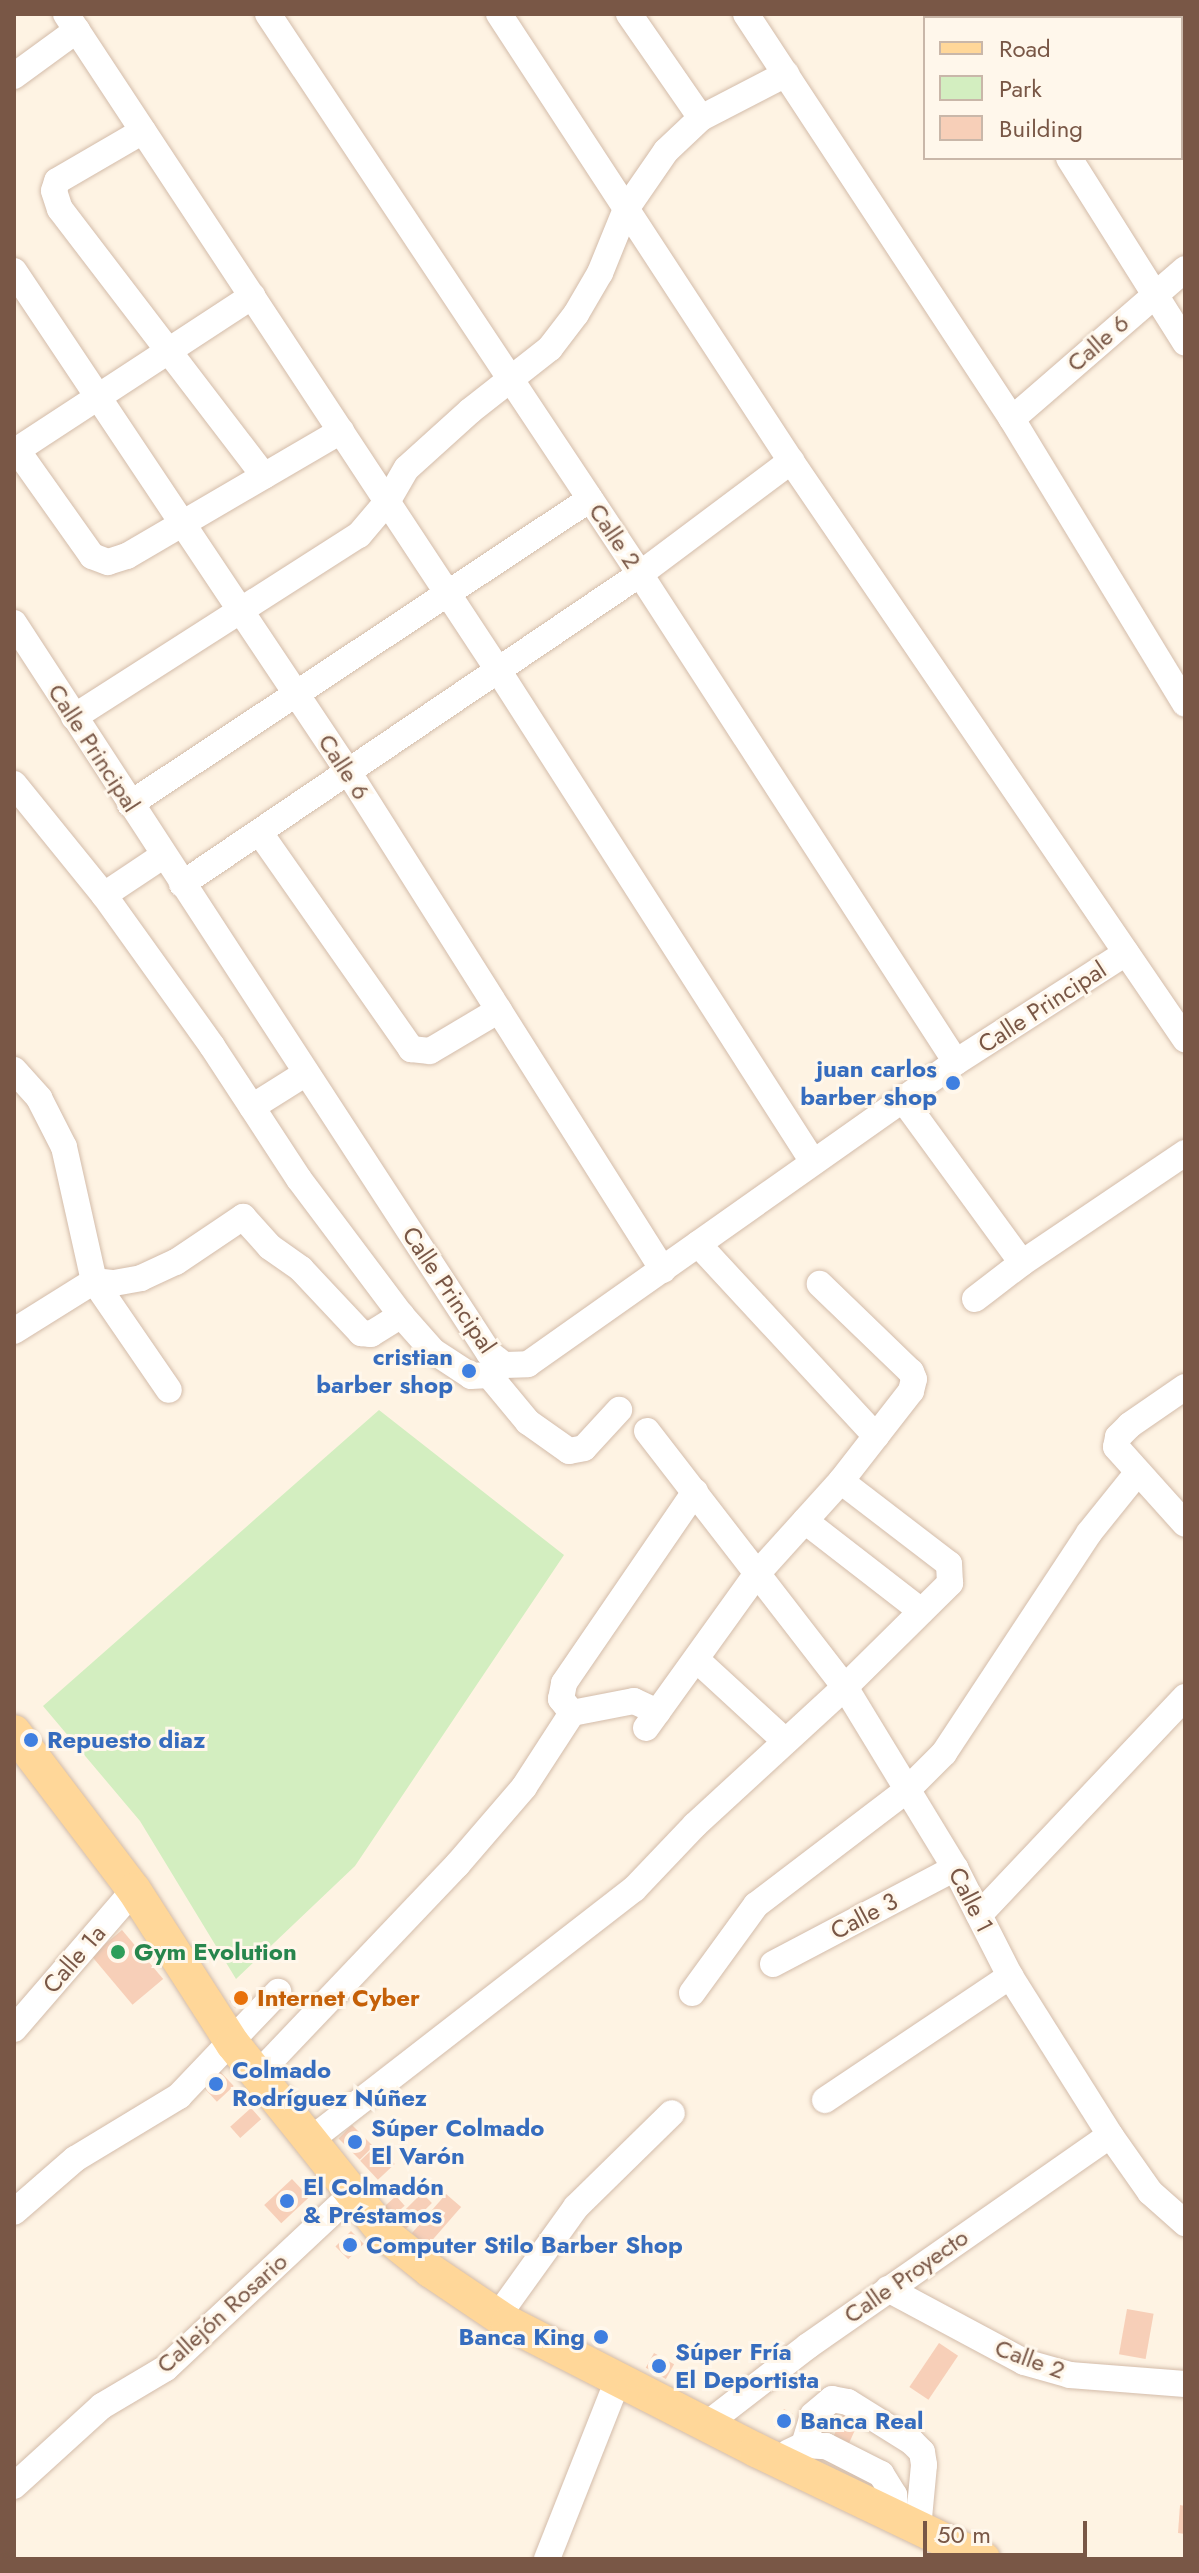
<!DOCTYPE html>
<meta charset="utf-8">
<style>
body{margin:0}
#map{position:relative;width:1199px;height:2573px;overflow:hidden;background:#fef3e3;font-family:Jost,sans-serif}
div>[style]{position:absolute}
[style*='--x']{left:calc(var(--x)*1px);top:calc(var(--y)*1px);width:calc(var(--w)*1px);rotate:calc(var(--a)*1deg)}
.green>*{inset:0;background:#d3eec0}
.building>*{inset:0;background:#f7cfb8;transform-origin:0 0}
.roads{filter:drop-shadow(0 0 2px #d3bcaa) drop-shadow(0 0 2px #d3bcaa)}
.minor>*{height:26px;margin:-13px;padding:0 13px;transform-origin:13px;border-radius:13px;background:#fff}
.major>*{height:34px;margin:-17px;padding:0 17px;transform-origin:17px;border-radius:17px;background:#ffd799}
.dots>*{width:22px;height:22px;translate:-50% -50%;box-sizing:border-box;border:4px solid #fff7eb;border-radius:50%}
span{translate:-50% -50%;white-space:nowrap;text-align:center;line-height:1.15;-webkit-text-stroke:6px #fff7eb;paint-order:stroke}
.street-label{font-size:24px;color:#795746}
.shop-label{font-size:24px;color:#366cbe;font-weight:700}
.right{translate:-100% -50%;text-align:right}
.left{translate:0 -50%;text-align:left}
.leisure-label{font-size:24px;color:#27864d;font-weight:700}
.food-label{font-size:24px;color:#c56008;font-weight:700}
.frame{position:absolute;inset:0;border:16px solid #795746;pointer-events:none}
.legend{position:absolute;left:923px;top:16px;width:260px;height:144px;box-sizing:border-box;background:#fff7eb;border:2px solid #c9b7a9;margin:0;padding:10px 14px;list-style:none;font-size:24px;color:#795746}
.legend li{display:flex;align-items:center;gap:16px;height:40px}
.legend b{width:40px;border:2px solid #c9b7a9}
.scale{position:absolute;left:923px;top:2521px;width:164px;height:36px;box-sizing:border-box;border:4px solid #795746;border-top:0;padding-left:10px;font-size:24px;line-height:28px;white-space:nowrap;color:#795746;-webkit-text-stroke:6px #fff7eb;paint-order:stroke}
</style>
<div id="map">
<div class="green">
<div style="clip-path:polygon(379px 1410px,564px 1555px,355px 1866px,236px 1979px,140px 1821px,43px 1706px)"></div>
</div>
<div class="building">
<div style="left:122px;top:1930px;width:64px;height:40px;rotate:50deg"></div>
<div style="left:246px;top:1988px;width:10px;height:21px;rotate:53deg"></div>
<div style="left:216px;top:2067px;width:26px;height:23px;rotate:47deg"></div>
<div style="left:251px;top:2108px;width:15px;height:28px;rotate:48deg"></div>
<div style="left:352px;top:2125px;width:30px;height:19px;rotate:45deg"></div>
<div style="left:377px;top:2145px;width:26px;height:23px;rotate:47deg"></div>
<div style="left:292px;top:2179px;width:25px;height:38px;rotate:47deg"></div>
<div style="left:422px;top:2193px;width:14px;height:38px;rotate:45deg"></div>
<div style="left:446px;top:2194px;width:20px;height:52px;rotate:41deg"></div>
<div style="left:396px;top:2196px;width:13px;height:16px;rotate:48deg"></div>
<div style="left:351px;top:2231px;width:18px;height:22px;rotate:45deg"></div>
<div style="left:1127px;top:2309px;width:27px;height:46px;rotate:10deg"></div>
<div style="left:939px;top:2343px;width:23px;height:53px;rotate:34deg"></div>
<div style="left:654px;top:2353px;width:23px;height:17px;rotate:29deg"></div>
<div style="left:784px;top:2409px;width:10px;height:20px;rotate:29deg"></div>
<div style="left:843px;top:2415px;width:17px;height:30px;rotate:24deg"></div>
<div style="clip-path:polygon(1180px 2505px,1185px 2506px,1185px 2534px,1178px 2533px)"></div>
</div>
<div class="roads">
<div class="minor">
<div style="--x:66;--y:14;--w:785;--a:56.63"></div>
<div style="--x:498;--y:670;--w:584;--a:57.37"></div>
<div style="--x:268;--y:14;--w:672;--a:56.4"></div>
<div style="--x:640;--y:574;--w:581;--a:57.08"></div>
<div style="--x:499;--y:14;--w:534;--a:56.85"></div>
<div style="--x:791;--y:461;--w:700;--a:55.72"></div>
<div style="--x:629;--y:14;--w:126;--a:55.3"></div>
<div style="--x:746;--y:14;--w:485;--a:56.7"></div>
<div style="--x:1012;--y:419;--w:333;--a:58.7"></div>
<div style="--x:981;--y:14;--w:5;--a:53"></div>
<div style="--x:14;--y:76;--w:78;--a:-36.1"></div>
<div style="--x:143;--y:131;--w:99;--a:149.8"></div>
<div style="--x:57;--y:181;--w:10;--a:107"></div>
<div style="--x:54;--y:191;--w:19;--a:72"></div>
<div style="--x:60;--y:209;--w:336;--a:52.6"></div>
<div style="--x:1069;--y:158;--w:218;--a:57.8"></div>
<div style="--x:14;--y:271;--w:604;--a:56.28"></div>
<div style="--x:349;--y:773;--w:588;--a:57.72"></div>
<div style="--x:1012;--y:419;--w:229;--a:-40.9"></div>
<div style="--x:17;--y:450;--w:130;--a:54.7"></div>
<div style="--x:92;--y:556;--w:17;--a:21"></div>
<div style="--x:108;--y:562;--w:20;--a:-18"></div>
<div style="--x:127;--y:556;--w:248;--a:-30.3"></div>
<div style="--x:14;--y:452;--w:285;--a:-33.2"></div>
<div style="--x:14;--y:623;--w:871;--a:56.95"></div>
<div style="--x:489;--y:1353;--w:19;--a:39"></div>
<div style="--x:504;--y:1365;--w:24;--a:-2"></div>
<div style="--x:528;--y:1364;--w:524;--a:-35.21"></div>
<div style="--x:956;--y:1062;--w:202;--a:-32.7"></div>
<div style="--x:74;--y:717;--w:338;--a:-32.6"></div>
<div style="--x:359;--y:535;--w:43;--a:-49.7"></div>
<div style="--x:387;--y:502;--w:39;--a:-60"></div>
<div style="--x:407;--y:468;--w:85;--a:-42.1"></div>
<div style="--x:470;--y:411;--w:102;--a:-38.2"></div>
<div style="--x:550;--y:348;--w:43;--a:-52.6"></div>
<div style="--x:576;--y:314;--w:48;--a:-59.7"></div>
<div style="--x:600;--y:273;--w:69;--a:-67.9"></div>
<div style="--x:626;--y:209;--w:70;--a:-55.4"></div>
<div style="--x:666;--y:151;--w:48;--a:-43.3"></div>
<div style="--x:701;--y:118;--w:96;--a:-27.4"></div>
<div style="--x:14;--y:784;--w:143;--a:51"></div>
<div style="--x:104;--y:895;--w:186;--a:54.4"></div>
<div style="--x:212;--y:1046;--w:159;--a:56.8"></div>
<div style="--x:299;--y:1179;--w:170;--a:53.1"></div>
<div style="--x:401;--y:1315;--w:48;--a:48.4"></div>
<div style="--x:433;--y:1351;--w:45;--a:33.3"></div>
<div style="--x:471;--y:1376;--w:18;--a:-3"></div>
<div style="--x:489;--y:1375;--w:18;--a:-34"></div>
<div style="--x:130;--y:804;--w:552;--a:-33.55"></div>
<div style="--x:260;--y:833;--w:264;--a:55"></div>
<div style="--x:411;--y:1049;--w:19;--a:6"></div>
<div style="--x:430;--y:1051;--w:80;--a:-30.7"></div>
<div style="--x:182;--y:884;--w:553;--a:-34.09"></div>
<div style="--x:640;--y:574;--w:189;--a:-36.8"></div>
<div style="--x:104;--y:895;--w:72;--a:-33.7"></div>
<div style="--x:14;--y:1070;--w:38;--a:48"></div>
<div style="--x:39;--y:1098;--w:55;--a:63"></div>
<div style="--x:64;--y:1147;--w:137;--a:77.4"></div>
<div style="--x:94;--y:1281;--w:20;--a:6"></div>
<div style="--x:114;--y:1283;--w:27;--a:-10"></div>
<div style="--x:141;--y:1278;--w:38;--a:-25"></div>
<div style="--x:176;--y:1262;--w:81;--a:-33.9"></div>
<div style="--x:243;--y:1217;--w:40;--a:48"></div>
<div style="--x:270;--y:1247;--w:38;--a:35"></div>
<div style="--x:301;--y:1269;--w:88;--a:46.8"></div>
<div style="--x:361;--y:1333;--w:10;--a:6"></div>
<div style="--x:371;--y:1334;--w:36;--a:-32"></div>
<div style="--x:904;--y:1101;--w:200;--a:53.9"></div>
<div style="--x:252;--y:1107;--w:64;--a:-32.2"></div>
<div style="--x:698;--y:1244;--w:262;--a:47.2"></div>
<div style="--x:975;--y:1299;--w:59;--a:-37.5"></div>
<div style="--x:1022;--y:1263;--w:197;--a:-34"></div>
<div style="--x:14;--y:1331;--w:94;--a:-32"></div>
<div style="--x:94;--y:1281;--w:132;--a:55.5"></div>
<div style="--x:489;--y:1375;--w:61;--a:50.3"></div>
<div style="--x:528;--y:1422;--w:50;--a:35.3"></div>
<div style="--x:569;--y:1451;--w:15;--a:-11"></div>
<div style="--x:584;--y:1448;--w:52;--a:-47.4"></div>
<div style="--x:1185;--y:1387;--w:67;--a:145.4"></div>
<div style="--x:1130;--y:1425;--w:17;--a:135"></div>
<div style="--x:1118;--y:1437;--w:10;--a:101"></div>
<div style="--x:1116;--y:1447;--w:103;--a:48.1"></div>
<div style="--x:647;--y:1431;--w:324;--a:52.3"></div>
<div style="--x:845;--y:1687;--w:212;--a:58.7"></div>
<div style="--x:955;--y:1868;--w:121;--a:63"></div>
<div style="--x:1010;--y:1976;--w:188;--a:57.8"></div>
<div style="--x:1110;--y:2135;--w:70;--a:54.9"></div>
<div style="--x:1150;--y:2192;--w:47;--a:41.5"></div>
<div style="--x:805;--y:1521;--w:147;--a:37.8"></div>
<div style="--x:697;--y:1660;--w:118;--a:42.6"></div>
<div style="--x:572;--y:1713;--w:18;--a:-128"></div>
<div style="--x:561;--y:1699;--w:16;--a:-79"></div>
<div style="--x:564;--y:1683;--w:232;--a:-55.6"></div>
<div style="--x:646;--y:1728;--w:188;--a:-54.3"></div>
<div style="--x:756;--y:1575;--w:127;--a:-47.9"></div>
<div style="--x:841;--y:1481;--w:114;--a:-52.1"></div>
<div style="--x:911;--y:1391;--w:12;--a:-76"></div>
<div style="--x:914;--y:1379;--w:8;--a:-113"></div>
<div style="--x:911;--y:1372;--w:127;--a:-136"></div>
<div style="--x:979;--y:1915;--w:300;--a:-46.6"></div>
<div style="--x:773;--y:1964;--w:206;--a:-27.8"></div>
<div style="--x:692;--y:1993;--w:109;--a:-54"></div>
<div style="--x:756;--y:1905;--w:191;--a:-37.3"></div>
<div style="--x:908;--y:1789;--w:51;--a:-45"></div>
<div style="--x:944;--y:1753;--w:263;--a:-56.6"></div>
<div style="--x:1089;--y:1533;--w:78;--a:-51.2"></div>
<div style="--x:14;--y:2029;--w:184;--a:-49.2"></div>
<div style="--x:257;--y:2075;--w:290;--a:-46.4"></div>
<div style="--x:457;--y:1865;--w:103;--a:-49.3"></div>
<div style="--x:524;--y:1787;--w:88;--a:-57"></div>
<div style="--x:572;--y:1713;--w:63;--a:-11"></div>
<div style="--x:634;--y:1701;--w:26;--a:25"></div>
<div style="--x:825;--y:2100;--w:223;--a:-33.8"></div>
<div style="--x:309;--y:2141;--w:411;--a:-37.8"></div>
<div style="--x:634;--y:1889;--w:88;--a:-46.4"></div>
<div style="--x:695;--y:1825;--w:204;--a:-42.6"></div>
<div style="--x:845;--y:1687;--w:148;--a:-44.7"></div>
<div style="--x:950;--y:1583;--w:19;--a:-93"></div>
<div style="--x:949;--y:1564;--w:136;--a:-142.5"></div>
<div style="--x:14;--y:2212;--w:81;--a:-41"></div>
<div style="--x:75;--y:2159;--w:122;--a:-31.2"></div>
<div style="--x:179;--y:2096;--w:144;--a:-46.4"></div>
<div style="--x:888;--y:2289;--w:154;--a:28.2"></div>
<div style="--x:1024;--y:2362;--w:48;--a:15.8"></div>
<div style="--x:1070;--y:2375;--w:115;--a:4.5"></div>
<div style="--x:497;--y:2317;--w:135;--a:-54.3"></div>
<div style="--x:576;--y:2207;--w:134;--a:-44.4"></div>
<div style="--x:707;--y:2424;--w:128;--a:-37.7"></div>
<div style="--x:808;--y:2346;--w:368;--a:-34.9"></div>
<div style="--x:804;--y:2445;--w:31;--a:-73"></div>
<div style="--x:813;--y:2415;--w:25;--a:-40"></div>
<div style="--x:832;--y:2399;--w:16;--a:11"></div>
<div style="--x:848;--y:2402;--w:75;--a:32"></div>
<div style="--x:912;--y:2442;--w:14;--a:45"></div>
<div style="--x:922;--y:2452;--w:13;--a:81"></div>
<div style="--x:924;--y:2465;--w:63;--a:95.4"></div>
<div style="--x:789;--y:2452;--w:17;--a:-25"></div>
<div style="--x:804;--y:2445;--w:22;--a:3"></div>
<div style="--x:826;--y:2446;--w:62;--a:27"></div>
<div style="--x:881;--y:2474;--w:25;--a:58"></div>
<div style="--x:894;--y:2495;--w:22;--a:85"></div>
<div style="--x:14;--y:2486;--w:119;--a:-42.3"></div>
<div style="--x:102;--y:2406;--w:74;--a:-30.7"></div>
<div style="--x:166;--y:2368;--w:253;--a:-43.1"></div>
<div style="--x:547;--y:2559;--w:193;--a:-68.4"></div>
</div>
<div class="major">
<div style="--x:14;--y:1732;--w:198;--a:52.8"></div>
<div style="--x:134;--y:1890;--w:183;--a:57.3"></div>
<div style="--x:233;--y:2044;--w:245;--a:51.3"></div>
<div style="--x:386;--y:2235;--w:58;--a:38.7"></div>
<div style="--x:431;--y:2271;--w:93;--a:34"></div>
<div style="--x:508;--y:2323;--w:279;--a:27.1"></div>
<div style="--x:756;--y:2450;--w:252;--a:25.6"></div>
</div>
</div>
<div class="dots">
<div style="left:953px;top:1083px;background:#3f7fe0"></div>
<div style="left:469px;top:1371px;background:#3f7fe0"></div>
<div style="left:31px;top:1740px;background:#3f7fe0"></div>
<div style="left:118px;top:1952px;background:#2e9e5b"></div>
<div style="left:241px;top:1998px;background:#e8710a"></div>
<div style="left:216px;top:2084px;background:#3f7fe0"></div>
<div style="left:355px;top:2142px;background:#3f7fe0"></div>
<div style="left:287px;top:2201px;background:#3f7fe0"></div>
<div style="left:350px;top:2245px;background:#3f7fe0"></div>
<div style="left:601px;top:2337px;background:#3f7fe0"></div>
<div style="left:659px;top:2366px;background:#3f7fe0"></div>
<div style="left:784px;top:2421px;background:#3f7fe0"></div>
</div>
<div class="street-label">
<span style="left:1098px;top:343px;rotate:-41deg">Calle 6</span>
<span style="left:615px;top:536px;rotate:56deg">Calle 2</span>
<span style="left:94px;top:748px;rotate:57deg">Calle Principal</span>
<span style="left:344px;top:767px;rotate:57deg">Calle 6</span>
<span style="left:1042px;top:1007px;rotate:-33deg">Calle Principal</span>
<span style="left:449px;top:1290px;rotate:56deg">Calle Principal</span>
<span style="left:971px;top:1900px;rotate:63deg">Calle 1</span>
<span style="left:864px;top:1916px;rotate:-28deg">Calle 3</span>
<span style="left:74px;top:1959px;rotate:-49deg">Calle 1a</span>
<span style="left:906px;top:2276px;rotate:-35deg">Calle Proyecto</span>
<span style="left:222px;top:2313px;rotate:-42deg">Callejón Rosario</span>
<span style="left:1030px;top:2359px;rotate:20deg">Calle 2</span>
</div>
<div class="shop-label">
<span class="right" style="left:937px;top:1083px">juan carlos<br>barber shop</span>
<span class="right" style="left:453px;top:1371px">cristian<br>barber shop</span>
<span class="left" style="left:47px;top:1740px">Repuesto diaz</span>
<span class="left" style="left:232px;top:2084px">Colmado<br>Rodríguez Núñez</span>
<span class="left" style="left:371px;top:2142px">Súper Colmado<br>El Varón</span>
<span class="left" style="left:303px;top:2201px">El Colmadón<br>&amp; Préstamos</span>
<span class="left" style="left:366px;top:2245px">Computer Stilo Barber Shop</span>
<span class="right" style="left:585px;top:2337px">Banca King</span>
<span class="left" style="left:675px;top:2366px">Súper Fría<br>El Deportista</span>
<span class="left" style="left:800px;top:2421px">Banca Real</span>
</div>
<div class="leisure-label">
<span class="left" style="left:134px;top:1952px">Gym Evolution</span>
</div>
<div class="food-label">
<span class="left" style="left:257px;top:1998px">Internet Cyber</span>
</div>
<div class="frame"></div>
<ul class="legend">
<li><b style="height:10px;background:#ffd799"></b>Road</li>
<li><b style="height:22px;background:#d3eec0"></b>Park</li>
<li><b style="height:22px;background:#f7cfb8"></b>Building</li>
</ul>
<div class="scale">50 m</div>
</div>
